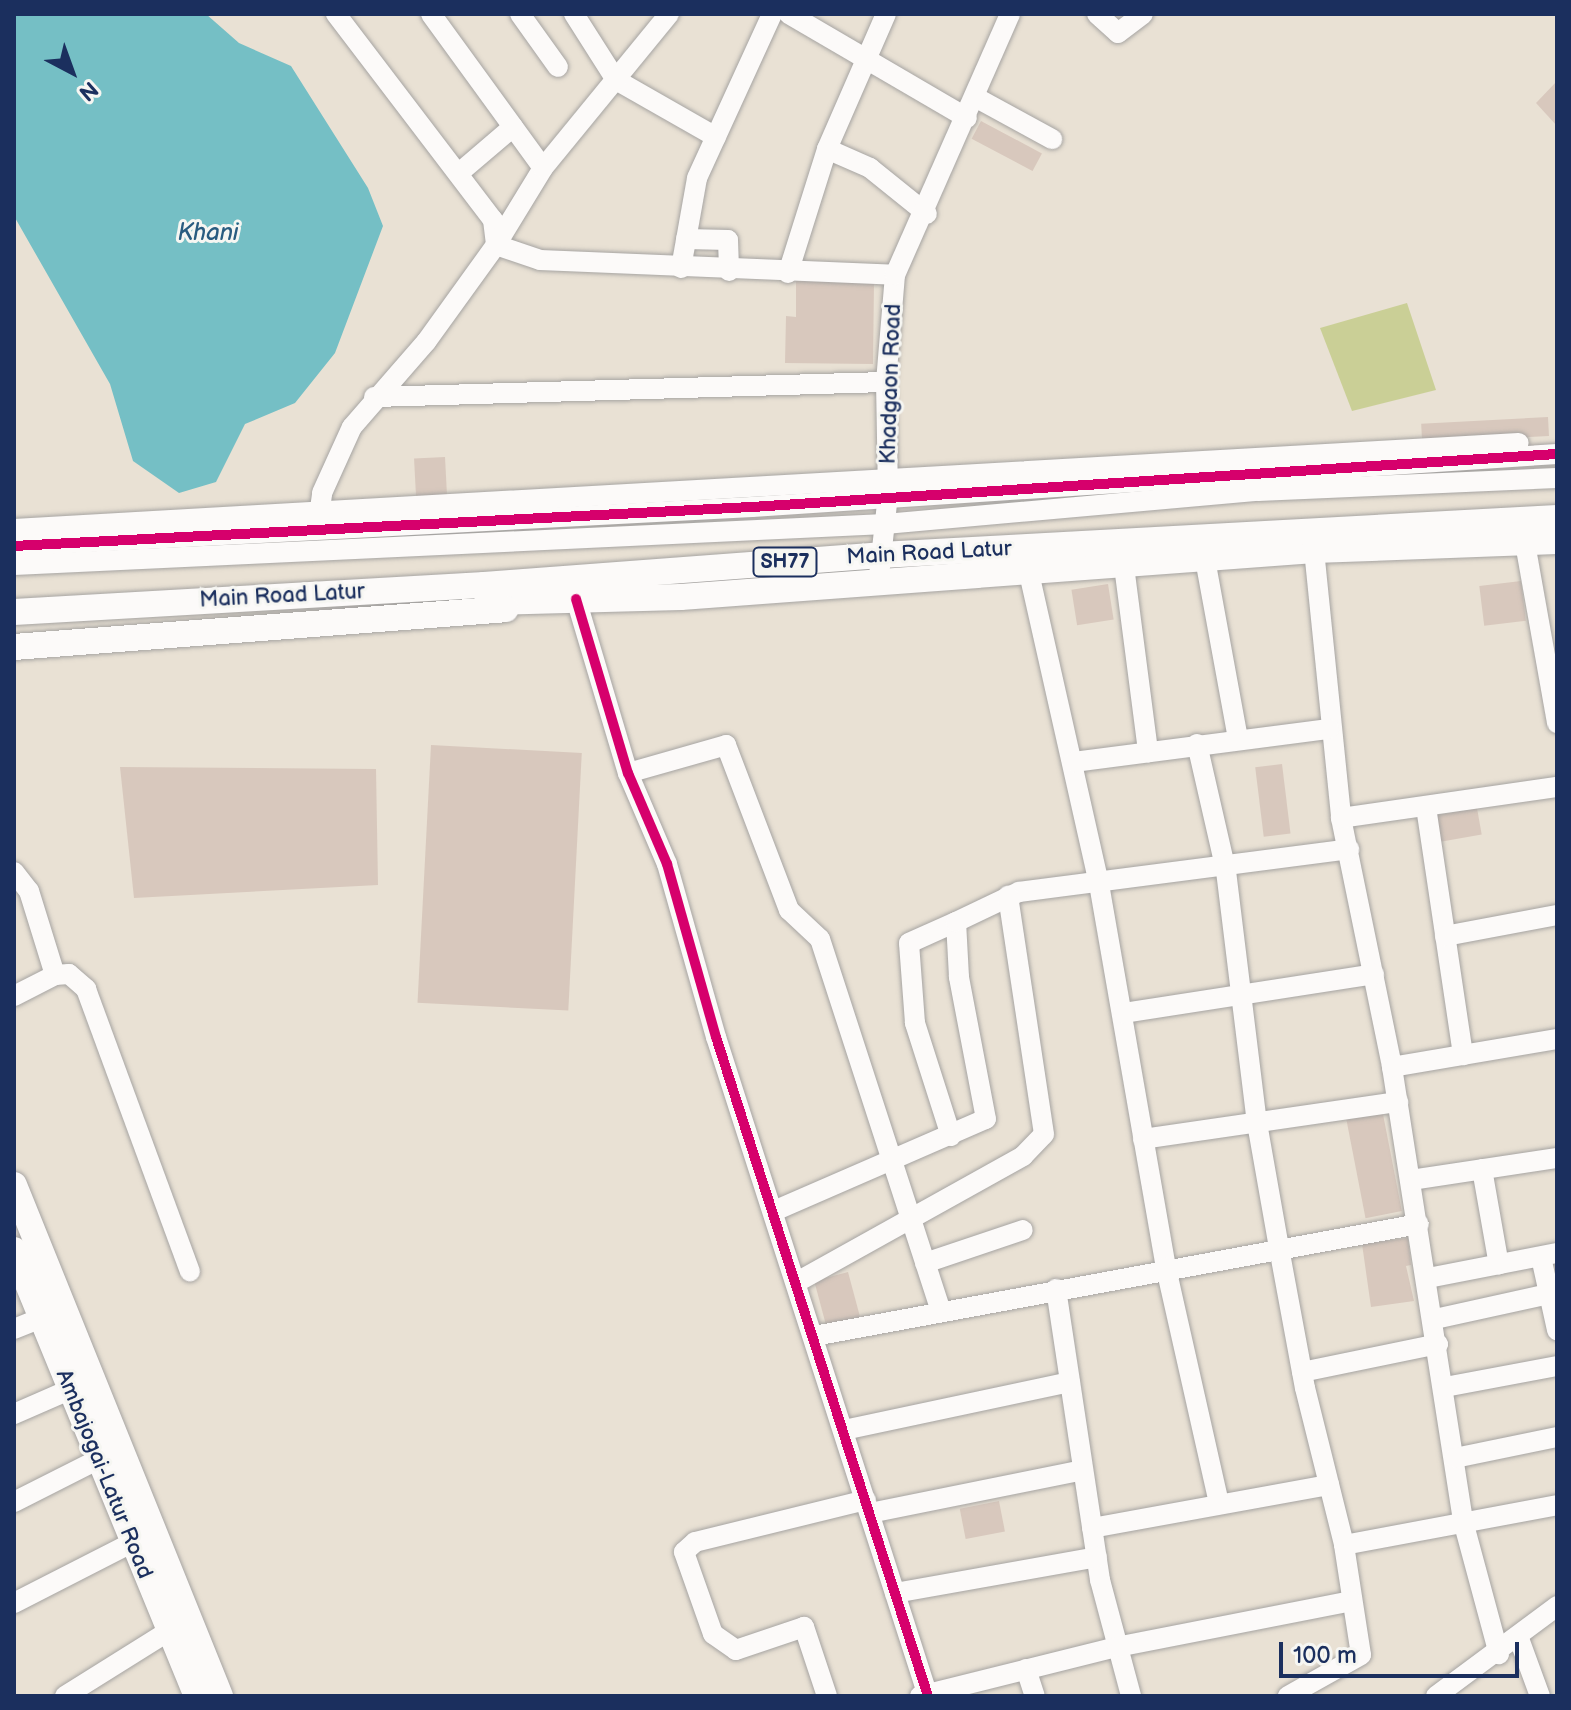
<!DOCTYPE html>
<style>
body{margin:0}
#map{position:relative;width:1571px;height:1710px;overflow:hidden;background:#e9e1d4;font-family:"Balsamiq Sans",sans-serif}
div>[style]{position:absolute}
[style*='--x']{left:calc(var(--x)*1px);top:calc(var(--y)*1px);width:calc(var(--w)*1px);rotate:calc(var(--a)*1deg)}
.green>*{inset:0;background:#cacf96}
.water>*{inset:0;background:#75bfc5}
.building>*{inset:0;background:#d8c8bd;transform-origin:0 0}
.roads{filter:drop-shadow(0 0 2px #a6a4a2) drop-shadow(0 0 2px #a6a4a2)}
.minor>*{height:20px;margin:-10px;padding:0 10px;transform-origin:10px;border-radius:10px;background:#fcfaf9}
.major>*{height:26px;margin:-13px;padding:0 13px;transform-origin:13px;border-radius:13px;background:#fcfaf9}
.cycleway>*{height:10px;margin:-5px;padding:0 5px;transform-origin:5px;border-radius:5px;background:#d6006c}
span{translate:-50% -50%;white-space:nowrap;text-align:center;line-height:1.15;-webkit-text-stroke:6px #f6f6f2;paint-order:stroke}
.shield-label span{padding:2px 6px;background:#f6f6f2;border:2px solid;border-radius:6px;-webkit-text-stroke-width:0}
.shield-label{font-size:20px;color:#1b2f5e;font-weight:700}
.street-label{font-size:22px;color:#1b2f5e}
.water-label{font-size:24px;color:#295c80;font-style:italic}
.frame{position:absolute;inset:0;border:16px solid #1b2f5e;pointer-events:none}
.north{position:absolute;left:32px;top:32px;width:80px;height:80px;-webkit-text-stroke:6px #f6f6f2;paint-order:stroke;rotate:139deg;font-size:22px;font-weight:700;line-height:32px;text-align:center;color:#1b2f5e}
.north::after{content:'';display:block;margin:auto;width:28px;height:36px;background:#1b2f5e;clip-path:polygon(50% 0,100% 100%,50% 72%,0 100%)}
.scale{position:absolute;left:1279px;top:1642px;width:240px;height:36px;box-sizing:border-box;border:4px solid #1b2f5e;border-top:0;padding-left:10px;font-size:24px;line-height:28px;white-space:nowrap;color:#1b2f5e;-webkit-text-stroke:6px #f6f6f2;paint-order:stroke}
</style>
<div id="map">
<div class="green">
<div style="clip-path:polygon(1407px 303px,1436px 390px,1352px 411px,1320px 328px)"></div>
</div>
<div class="water">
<div style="clip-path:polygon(14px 14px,206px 14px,239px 43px,291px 66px,368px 188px,383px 226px,335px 353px,295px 403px,245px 424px,216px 482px,179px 493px,133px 461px,110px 384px,14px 216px)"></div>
</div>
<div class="building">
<div style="clip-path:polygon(1557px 81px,1557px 126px,1536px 103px)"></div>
<div style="left:981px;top:121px;width:69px;height:20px;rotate:28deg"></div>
<div style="clip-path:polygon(796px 281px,874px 282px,873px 364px,785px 363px,786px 316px,796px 317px)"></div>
<div style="left:1548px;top:417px;width:19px;height:127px;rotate:87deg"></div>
<div style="left:445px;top:457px;width:41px;height:31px;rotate:87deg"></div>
<div style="left:1521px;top:581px;width:40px;height:42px;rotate:83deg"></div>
<div style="left:1108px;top:584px;width:36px;height:37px;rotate:81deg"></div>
<div style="left:431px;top:745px;width:151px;height:258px;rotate:3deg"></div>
<div style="left:1282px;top:764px;width:70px;height:27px;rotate:83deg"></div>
<div style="clip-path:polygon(120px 767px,376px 769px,378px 885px,134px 898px)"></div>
<div style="left:1477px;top:808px;width:27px;height:46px;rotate:80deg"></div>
<div style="left:1382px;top:1109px;width:104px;height:37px;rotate:79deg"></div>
<div style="clip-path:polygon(1408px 1238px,1411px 1265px,1406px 1266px,1414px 1301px,1371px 1307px,1362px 1244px)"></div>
<div style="left:848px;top:1272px;width:50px;height:35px;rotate:75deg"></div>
<div style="left:999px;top:1501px;width:31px;height:40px;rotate:79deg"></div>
</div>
<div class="roads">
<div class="minor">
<div style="--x:336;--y:14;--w:259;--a:52.7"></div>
<div style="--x:493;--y:220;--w:25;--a:83"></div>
<div style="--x:496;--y:245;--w:46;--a:18.8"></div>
<div style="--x:540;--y:260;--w:355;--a:2.4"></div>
<div style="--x:431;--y:14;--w:190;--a:54"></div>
<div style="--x:520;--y:14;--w:65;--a:54.4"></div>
<div style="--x:574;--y:14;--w:78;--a:57.5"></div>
<div style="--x:616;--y:80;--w:115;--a:29.7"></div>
<div style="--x:789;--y:14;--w:206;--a:30.3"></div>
<div style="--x:1097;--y:14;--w:28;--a:42"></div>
<div style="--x:1118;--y:33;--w:31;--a:-37"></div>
<div style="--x:975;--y:97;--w:88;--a:28.6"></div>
<div style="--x:827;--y:149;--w:47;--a:23.8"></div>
<div style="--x:870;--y:168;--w:73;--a:38.9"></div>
<div style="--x:459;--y:173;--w:71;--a:-40.4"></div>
<div style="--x:686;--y:239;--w:42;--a:1.4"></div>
<div style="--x:728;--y:240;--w:31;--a:88"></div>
<div style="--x:681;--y:268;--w:91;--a:-79.9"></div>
<div style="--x:697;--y:178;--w:180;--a:-65.4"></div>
<div style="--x:788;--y:273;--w:130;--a:-72.5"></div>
<div style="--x:827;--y:149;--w:147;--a:-66.4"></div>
<div style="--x:374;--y:397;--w:512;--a:-1.68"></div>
<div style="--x:318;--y:523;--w:30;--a:-82"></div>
<div style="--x:322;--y:493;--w:72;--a:-65.6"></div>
<div style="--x:352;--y:427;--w:113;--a:-49"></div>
<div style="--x:426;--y:342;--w:120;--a:-54.2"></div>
<div style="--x:496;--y:245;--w:90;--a:-58.6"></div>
<div style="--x:543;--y:168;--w:199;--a:-50.7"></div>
<div style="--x:14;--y:529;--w:1507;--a:-3.27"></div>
<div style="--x:1525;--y:543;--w:183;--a:79.9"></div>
<div style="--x:14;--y:546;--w:739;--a:-3.03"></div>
<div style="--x:752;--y:507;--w:807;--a:-3.77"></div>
<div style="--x:1314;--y:550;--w:269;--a:84.2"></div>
<div style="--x:1341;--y:818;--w:254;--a:78.4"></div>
<div style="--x:1392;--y:1067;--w:460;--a:81.1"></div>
<div style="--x:1463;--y:1521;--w:138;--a:74.9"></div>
<div style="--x:1205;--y:559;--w:183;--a:79.6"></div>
<div style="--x:14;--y:565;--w:872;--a:-2.7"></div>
<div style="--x:885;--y:524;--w:374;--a:-5.1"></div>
<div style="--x:1258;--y:491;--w:299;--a:-2.5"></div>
<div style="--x:1124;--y:566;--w:188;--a:82.6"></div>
<div style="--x:1029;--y:573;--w:319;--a:77.3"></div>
<div style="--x:1099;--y:884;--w:390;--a:80.1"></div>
<div style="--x:1166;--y:1268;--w:242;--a:77.3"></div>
<div style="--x:878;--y:585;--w:91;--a:-83.7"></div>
<div style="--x:888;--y:495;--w:113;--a:-91"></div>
<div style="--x:886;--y:382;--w:107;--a:-85.2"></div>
<div style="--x:895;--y:275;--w:285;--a:-66.2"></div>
<div style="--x:576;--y:599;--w:182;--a:73.4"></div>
<div style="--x:628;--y:773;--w:99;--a:66.8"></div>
<div style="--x:667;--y:864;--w:180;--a:74.2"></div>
<div style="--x:716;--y:1037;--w:692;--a:72.17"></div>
<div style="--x:1197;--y:744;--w:130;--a:77.1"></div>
<div style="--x:1226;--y:871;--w:254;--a:83"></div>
<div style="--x:1257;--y:1123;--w:127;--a:80"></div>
<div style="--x:1279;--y:1248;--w:142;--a:79.5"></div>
<div style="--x:1305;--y:1388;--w:162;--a:76"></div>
<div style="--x:1344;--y:1545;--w:111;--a:81.2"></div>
<div style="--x:1361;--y:1655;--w:84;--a:150.7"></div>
<div style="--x:1074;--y:762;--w:257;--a:-7.4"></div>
<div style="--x:628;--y:773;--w:102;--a:-15.9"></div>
<div style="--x:726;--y:745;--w:177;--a:69.1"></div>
<div style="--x:789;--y:910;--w:42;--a:43.1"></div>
<div style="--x:820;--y:939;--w:391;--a:72"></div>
<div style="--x:1426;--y:807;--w:251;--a:81.5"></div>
<div style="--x:1341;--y:818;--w:218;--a:-8.2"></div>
<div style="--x:14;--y:872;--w:24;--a:52"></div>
<div style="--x:29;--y:891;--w:88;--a:72.8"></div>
<div style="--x:1445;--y:936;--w:114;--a:-10.6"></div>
<div style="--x:14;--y:996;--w:46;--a:-27.1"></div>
<div style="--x:55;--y:975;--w:14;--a:-4"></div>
<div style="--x:69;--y:974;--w:23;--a:41"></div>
<div style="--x:86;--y:989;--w:301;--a:69.8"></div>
<div style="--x:1123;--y:1013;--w:254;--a:-8.8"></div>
<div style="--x:1392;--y:1067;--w:167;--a:-9.6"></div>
<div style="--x:951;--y:1136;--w:119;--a:-107.7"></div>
<div style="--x:915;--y:1023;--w:80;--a:-94.3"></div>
<div style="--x:909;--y:943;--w:51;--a:-24.1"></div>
<div style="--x:1143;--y:1139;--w:258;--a:-8.3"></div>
<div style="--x:1482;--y:1169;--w:97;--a:80"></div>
<div style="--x:1411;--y:1180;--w:148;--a:-8.6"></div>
<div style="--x:774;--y:1211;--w:231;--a:-23.5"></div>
<div style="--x:986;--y:1119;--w:145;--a:-100.8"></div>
<div style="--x:959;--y:977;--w:55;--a:-93.1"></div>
<div style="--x:956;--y:922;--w:70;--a:-25.5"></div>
<div style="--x:1019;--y:892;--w:333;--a:-7.4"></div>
<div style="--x:1541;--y:1257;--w:75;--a:77.6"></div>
<div style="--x:925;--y:1263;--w:103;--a:-18.6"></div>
<div style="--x:1428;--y:1278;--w:131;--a:-11"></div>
<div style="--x:797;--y:1282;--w:259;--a:-29.1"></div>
<div style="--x:1023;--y:1156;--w:30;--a:-46"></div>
<div style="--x:1044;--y:1134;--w:241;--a:-98.6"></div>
<div style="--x:1056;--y:1289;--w:294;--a:81.4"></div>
<div style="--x:1100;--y:1580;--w:120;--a:75"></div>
<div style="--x:1435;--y:1319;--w:117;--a:-12.4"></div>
<div style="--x:14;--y:1329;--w:29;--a:-22"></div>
<div style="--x:814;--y:1336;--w:615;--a:-10.49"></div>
<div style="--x:1302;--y:1372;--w:139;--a:-11.6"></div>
<div style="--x:1445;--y:1387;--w:114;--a:-10.6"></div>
<div style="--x:14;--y:1414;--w:60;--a:-23.6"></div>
<div style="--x:844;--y:1430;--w:231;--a:-12"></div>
<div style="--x:1455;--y:1458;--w:104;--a:-11.6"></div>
<div style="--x:14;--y:1502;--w:95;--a:-26.8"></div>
<div style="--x:870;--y:1513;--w:217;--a:-11.4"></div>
<div style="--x:1092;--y:1528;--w:241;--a:-10.3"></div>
<div style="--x:1344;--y:1545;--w:217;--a:-10.6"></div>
<div style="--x:895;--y:1593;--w:205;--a:-10.1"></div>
<div style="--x:14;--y:1603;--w:131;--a:-27.1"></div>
<div style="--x:1518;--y:1636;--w:64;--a:69.9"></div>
<div style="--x:1026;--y:1669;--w:28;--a:72"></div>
<div style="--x:65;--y:1696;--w:123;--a:-32"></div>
<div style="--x:827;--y:1696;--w:73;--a:-108.4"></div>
<div style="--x:804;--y:1627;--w:72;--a:161.3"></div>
<div style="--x:736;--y:1650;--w:28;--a:-145"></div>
<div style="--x:713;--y:1634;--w:87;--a:-109.5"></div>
<div style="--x:684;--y:1552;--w:15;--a:-42"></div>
<div style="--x:695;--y:1542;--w:176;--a:-13.8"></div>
<div style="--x:920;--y:1696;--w:203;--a:-14"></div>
<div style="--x:1117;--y:1647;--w:239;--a:-11.1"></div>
<div style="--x:1436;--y:1696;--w:151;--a:-36.6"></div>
</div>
<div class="major">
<div style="--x:487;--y:602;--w:194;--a:-1.5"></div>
<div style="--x:681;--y:597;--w:635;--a:-4.25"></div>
<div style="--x:1314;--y:550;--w:243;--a:-2.1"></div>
<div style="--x:14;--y:612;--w:471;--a:-3.3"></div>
<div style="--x:484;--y:585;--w:398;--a:-4.3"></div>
<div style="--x:881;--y:555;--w:677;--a:-3.13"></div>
<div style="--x:14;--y:647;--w:493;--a:-4.4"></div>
<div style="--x:14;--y:1185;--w:551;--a:68.04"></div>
<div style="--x:14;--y:1250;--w:482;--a:67.7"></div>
</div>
</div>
<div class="cycleway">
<div style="--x:14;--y:546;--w:739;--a:-3.03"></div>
<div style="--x:752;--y:507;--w:807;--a:-3.77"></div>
<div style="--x:576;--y:599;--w:182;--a:73.4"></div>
<div style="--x:628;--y:773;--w:99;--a:66.8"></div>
<div style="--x:667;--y:864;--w:180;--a:74.2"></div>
<div style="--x:716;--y:1037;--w:692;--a:72.17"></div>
</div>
<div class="shield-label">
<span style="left:785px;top:562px">SH77</span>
</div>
<div class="street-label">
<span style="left:891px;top:384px;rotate:-88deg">Khadgaon Road</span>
<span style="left:929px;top:553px;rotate:-3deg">Main Road Latur</span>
<span style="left:282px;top:596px;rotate:-3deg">Main Road Latur</span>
<span style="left:104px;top:1474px;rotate:68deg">Ambajogai-Latur Road</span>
</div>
<div class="water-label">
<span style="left:208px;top:233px">Khani</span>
</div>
<div class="frame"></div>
<div class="north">N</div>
<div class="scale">100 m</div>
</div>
